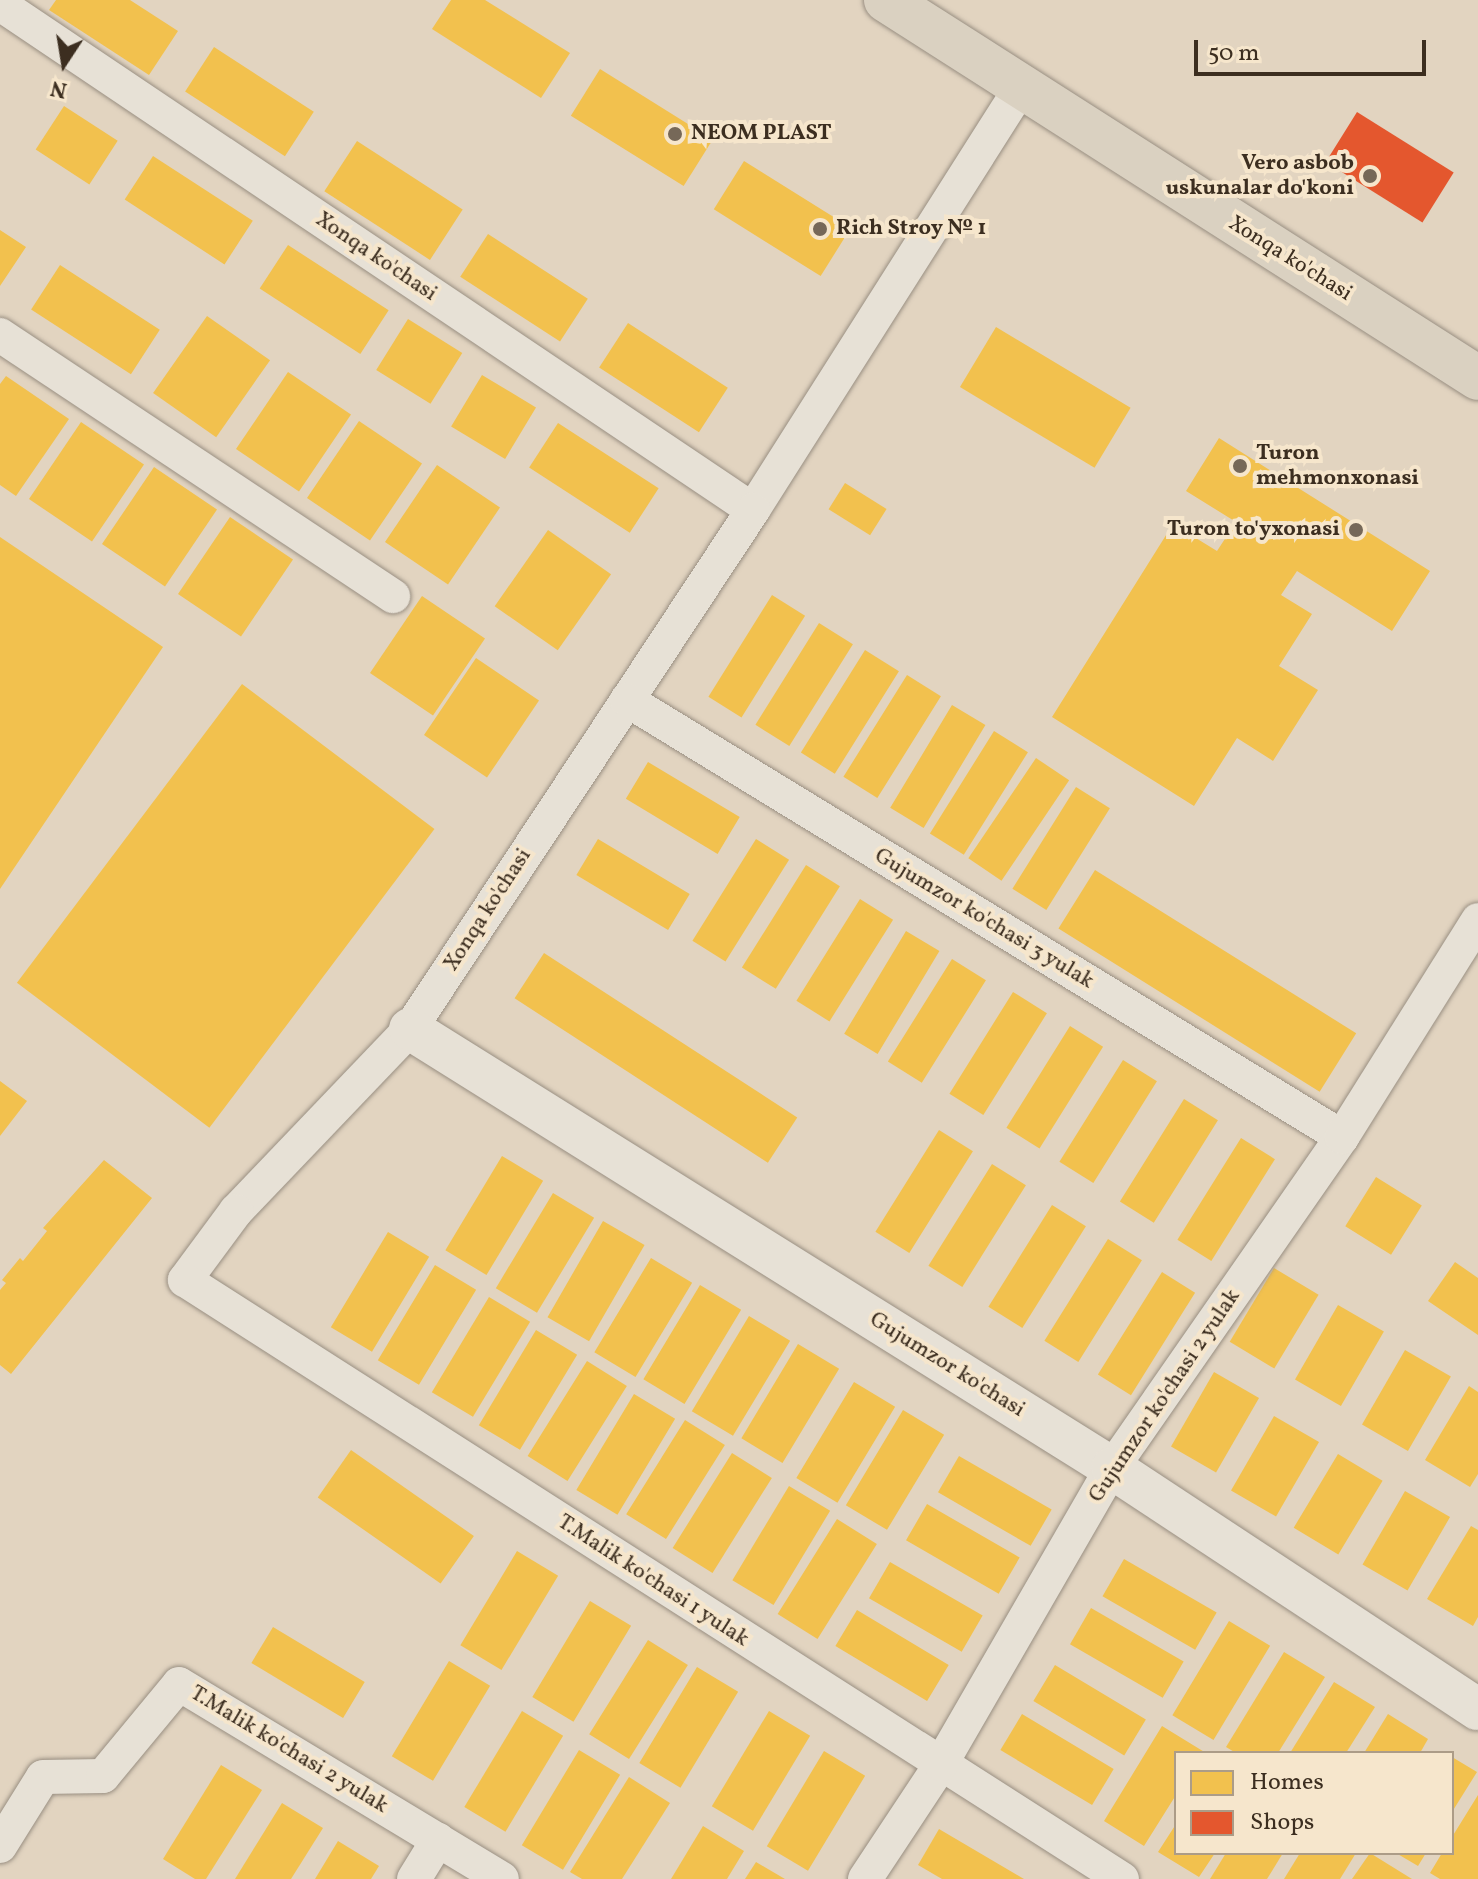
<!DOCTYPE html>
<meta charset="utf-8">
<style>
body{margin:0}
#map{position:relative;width:1478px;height:1879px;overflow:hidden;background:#e2d4c0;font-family:Vollkorn,serif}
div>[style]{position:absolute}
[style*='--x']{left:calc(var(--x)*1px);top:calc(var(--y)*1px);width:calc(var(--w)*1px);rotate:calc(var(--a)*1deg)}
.homes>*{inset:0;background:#f2c14e;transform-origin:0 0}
.shops>*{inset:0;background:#e4572e;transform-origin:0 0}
.roads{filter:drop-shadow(0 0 2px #998f82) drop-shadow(0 0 2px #998f82)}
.minor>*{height:34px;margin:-17px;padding:0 17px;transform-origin:17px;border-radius:17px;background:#e7e1d6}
.tertiary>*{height:42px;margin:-21px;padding:0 21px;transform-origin:21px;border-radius:21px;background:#e7e1d6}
.primary>*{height:44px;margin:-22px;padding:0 22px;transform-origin:22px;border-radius:22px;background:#dad1c1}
.dots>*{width:22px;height:22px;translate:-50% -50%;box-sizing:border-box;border:4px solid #f6e6cc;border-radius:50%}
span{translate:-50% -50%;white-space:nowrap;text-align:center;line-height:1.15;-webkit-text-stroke:8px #f6e6cc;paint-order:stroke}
.poi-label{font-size:22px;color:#3c2e20;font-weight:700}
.left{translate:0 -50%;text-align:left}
.right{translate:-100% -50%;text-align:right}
.street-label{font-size:22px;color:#3c2e20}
.legend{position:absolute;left:1174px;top:1751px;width:280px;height:104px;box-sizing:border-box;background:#f6e6cc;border:2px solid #ac9c87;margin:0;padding:10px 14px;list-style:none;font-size:24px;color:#3c2e20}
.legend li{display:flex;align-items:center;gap:16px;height:40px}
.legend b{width:40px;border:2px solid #ac9c87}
.north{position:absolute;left:24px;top:24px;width:80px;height:80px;-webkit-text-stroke:6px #f6e6cc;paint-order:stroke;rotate:192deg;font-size:22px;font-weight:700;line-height:32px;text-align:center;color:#3c2e20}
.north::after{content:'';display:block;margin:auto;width:28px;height:36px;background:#3c2e20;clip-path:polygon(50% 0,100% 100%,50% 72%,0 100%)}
.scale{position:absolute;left:1194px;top:40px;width:232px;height:36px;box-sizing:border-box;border:4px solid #3c2e20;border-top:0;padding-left:10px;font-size:24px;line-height:28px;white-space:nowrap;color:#3c2e20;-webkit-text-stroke:6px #f6e6cc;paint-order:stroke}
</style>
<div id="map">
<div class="homes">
<div style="clip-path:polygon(56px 0,130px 0,178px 31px,149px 75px,49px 10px)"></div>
<div style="clip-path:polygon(451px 0,485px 0,570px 53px,541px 98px,432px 29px)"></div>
<div style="left:214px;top:47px;width:119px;height:53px;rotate:33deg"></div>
<div style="left:600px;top:69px;width:133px;height:55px;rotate:32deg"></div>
<div style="left:64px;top:106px;width:64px;height:52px;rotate:33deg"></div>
<div style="left:357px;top:141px;width:126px;height:60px;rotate:33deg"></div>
<div style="left:153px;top:156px;width:119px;height:52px;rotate:33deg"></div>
<div style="left:744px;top:161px;width:126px;height:57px;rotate:32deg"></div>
<div style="clip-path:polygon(0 230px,26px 247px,0 286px)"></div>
<div style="left:488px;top:234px;width:119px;height:51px;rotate:33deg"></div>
<div style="left:288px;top:245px;width:120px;height:52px;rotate:33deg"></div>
<div style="left:60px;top:265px;width:119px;height:53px;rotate:33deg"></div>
<div style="left:207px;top:316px;width:77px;height:94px;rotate:35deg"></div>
<div style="left:408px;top:319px;width:64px;height:60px;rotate:32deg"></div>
<div style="left:628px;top:323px;width:119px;height:53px;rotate:33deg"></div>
<div style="left:996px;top:327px;width:157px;height:70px;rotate:31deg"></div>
<div style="left:288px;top:372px;width:76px;height:93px;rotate:34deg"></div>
<div style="left:482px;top:375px;width:63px;height:60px;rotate:31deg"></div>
<div style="clip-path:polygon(6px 376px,69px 419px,16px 496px,0 485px,0 384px)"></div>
<div style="left:359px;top:421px;width:76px;height:93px;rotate:34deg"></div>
<div style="left:81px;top:422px;width:76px;height:93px;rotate:34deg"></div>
<div style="left:558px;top:423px;width:120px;height:53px;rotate:33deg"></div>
<div style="clip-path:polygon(1219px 438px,1430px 571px,1392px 631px,1297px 571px,1281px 595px,1312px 614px,1279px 666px,1318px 690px,1273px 761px,1237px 738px,1194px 806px,1052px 717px,1173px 524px,1217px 551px,1236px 522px,1186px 491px)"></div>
<div style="left:437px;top:465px;width:76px;height:93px;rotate:34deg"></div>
<div style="left:154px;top:467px;width:76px;height:93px;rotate:34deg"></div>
<div style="left:845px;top:483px;width:49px;height:31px;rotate:32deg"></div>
<div style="left:230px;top:517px;width:76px;height:93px;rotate:34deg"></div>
<div style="left:548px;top:530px;width:77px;height:93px;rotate:35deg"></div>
<div style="clip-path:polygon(0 537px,163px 647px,0 889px)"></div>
<div style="left:772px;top:595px;width:39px;height:120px;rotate:32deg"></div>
<div style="left:422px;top:596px;width:76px;height:93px;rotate:34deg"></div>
<div style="left:819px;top:623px;width:40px;height:120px;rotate:32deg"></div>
<div style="left:865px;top:650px;width:40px;height:121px;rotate:32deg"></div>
<div style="left:476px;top:658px;width:76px;height:93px;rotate:34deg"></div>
<div style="left:907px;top:675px;width:40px;height:120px;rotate:32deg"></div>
<div style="left:242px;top:684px;width:241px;height:374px;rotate:37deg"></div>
<div style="left:952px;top:705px;width:39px;height:120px;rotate:31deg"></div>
<div style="left:994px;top:731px;width:40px;height:121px;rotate:32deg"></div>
<div style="left:1036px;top:758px;width:40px;height:121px;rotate:34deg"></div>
<div style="left:648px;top:762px;width:107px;height:43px;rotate:31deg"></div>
<div style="left:1076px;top:787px;width:40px;height:120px;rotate:32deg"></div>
<div style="left:598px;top:839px;width:107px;height:42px;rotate:31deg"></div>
<div style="left:756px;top:839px;width:39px;height:120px;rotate:32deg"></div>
<div style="left:806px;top:865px;width:40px;height:121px;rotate:32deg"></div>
<div style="left:1095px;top:870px;width:308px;height:69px;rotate:32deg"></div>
<div style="left:860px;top:899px;width:39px;height:120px;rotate:32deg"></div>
<div style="left:906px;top:931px;width:39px;height:120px;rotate:31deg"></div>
<div style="left:544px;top:953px;width:302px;height:54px;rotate:33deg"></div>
<div style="left:952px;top:959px;width:40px;height:121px;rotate:32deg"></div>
<div style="left:1013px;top:992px;width:40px;height:120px;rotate:32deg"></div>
<div style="left:1070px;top:1026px;width:39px;height:120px;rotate:32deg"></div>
<div style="left:1123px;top:1060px;width:40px;height:120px;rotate:32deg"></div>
<div style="clip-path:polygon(0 1081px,27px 1101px,0 1136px)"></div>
<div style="left:1184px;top:1099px;width:40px;height:121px;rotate:32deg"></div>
<div style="left:939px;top:1130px;width:40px;height:120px;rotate:32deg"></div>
<div style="left:1241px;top:1138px;width:40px;height:120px;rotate:32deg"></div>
<div style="left:502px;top:1156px;width:48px;height:110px;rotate:31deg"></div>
<div style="clip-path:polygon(104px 1160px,152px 1198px,11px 1374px,0 1365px,0 1290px,6px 1283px,2px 1280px,20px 1258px,23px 1261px,47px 1231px,43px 1228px)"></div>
<div style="left:992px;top:1164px;width:40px;height:120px;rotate:32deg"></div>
<div style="left:1376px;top:1177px;width:54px;height:58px;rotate:32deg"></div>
<div style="left:553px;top:1193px;width:48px;height:111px;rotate:31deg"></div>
<div style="left:1052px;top:1205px;width:40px;height:120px;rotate:32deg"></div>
<div style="left:603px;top:1221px;width:48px;height:111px;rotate:30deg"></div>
<div style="left:388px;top:1232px;width:48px;height:111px;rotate:31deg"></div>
<div style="left:1108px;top:1239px;width:40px;height:120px;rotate:32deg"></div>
<div style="left:651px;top:1258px;width:48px;height:110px;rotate:31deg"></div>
<div style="clip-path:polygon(1455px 1262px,1478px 1278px,1478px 1335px,1428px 1301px)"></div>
<div style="left:435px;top:1265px;width:48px;height:111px;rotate:31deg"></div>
<div style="left:1274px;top:1268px;width:52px;height:86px;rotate:31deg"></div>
<div style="left:1162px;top:1272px;width:39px;height:121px;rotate:32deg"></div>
<div style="left:700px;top:1285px;width:48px;height:110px;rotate:31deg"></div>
<div style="left:489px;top:1297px;width:48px;height:111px;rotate:31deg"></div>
<div style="left:1338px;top:1305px;width:53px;height:86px;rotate:30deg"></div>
<div style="left:749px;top:1316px;width:48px;height:111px;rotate:31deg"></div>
<div style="left:536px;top:1330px;width:48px;height:111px;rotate:31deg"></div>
<div style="left:798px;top:1344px;width:48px;height:110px;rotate:31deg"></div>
<div style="left:1405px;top:1350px;width:53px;height:86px;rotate:30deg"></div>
<div style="left:587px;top:1361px;width:47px;height:112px;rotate:32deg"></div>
<div style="left:1214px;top:1372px;width:52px;height:86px;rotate:30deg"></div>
<div style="left:854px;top:1382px;width:48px;height:112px;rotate:31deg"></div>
<div style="clip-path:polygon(1469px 1386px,1478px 1392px,1478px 1474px,1470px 1487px,1425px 1460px)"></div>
<div style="left:634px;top:1394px;width:48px;height:112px;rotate:31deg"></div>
<div style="left:903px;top:1410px;width:48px;height:111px;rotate:31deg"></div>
<div style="left:1274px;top:1416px;width:52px;height:86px;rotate:30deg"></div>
<div style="left:685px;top:1420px;width:47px;height:111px;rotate:32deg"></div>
<div style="left:351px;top:1450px;width:150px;height:58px;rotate:35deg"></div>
<div style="left:732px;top:1453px;width:47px;height:112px;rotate:32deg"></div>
<div style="left:1338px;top:1454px;width:52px;height:86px;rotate:31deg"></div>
<div style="left:959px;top:1456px;width:107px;height:42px;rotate:30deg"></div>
<div style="left:789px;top:1486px;width:48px;height:110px;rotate:31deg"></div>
<div style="left:1405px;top:1491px;width:52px;height:85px;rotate:30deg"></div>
<div style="left:927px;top:1504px;width:107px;height:42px;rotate:30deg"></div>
<div style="left:837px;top:1519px;width:47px;height:112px;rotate:32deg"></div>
<div style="clip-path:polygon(1471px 1526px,1478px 1530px,1478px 1617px,1473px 1626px,1427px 1599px)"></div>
<div style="left:517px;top:1551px;width:48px;height:110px;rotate:31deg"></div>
<div style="left:1124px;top:1559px;width:107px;height:43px;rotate:30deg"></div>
<div style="left:890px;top:1562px;width:107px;height:42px;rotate:30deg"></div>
<div style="left:590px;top:1601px;width:48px;height:112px;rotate:31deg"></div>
<div style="left:1091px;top:1608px;width:107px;height:42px;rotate:30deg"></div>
<div style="left:857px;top:1610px;width:107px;height:42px;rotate:31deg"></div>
<div style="left:1229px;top:1621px;width:48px;height:110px;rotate:31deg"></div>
<div style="left:273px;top:1627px;width:107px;height:42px;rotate:31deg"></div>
<div style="left:648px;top:1640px;width:47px;height:111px;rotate:32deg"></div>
<div style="clip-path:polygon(1284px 1652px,1325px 1677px,1278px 1753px,1236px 1753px,1226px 1747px)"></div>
<div style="left:449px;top:1661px;width:48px;height:111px;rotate:31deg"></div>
<div style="left:1055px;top:1665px;width:106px;height:42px;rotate:31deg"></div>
<div style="left:697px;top:1667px;width:48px;height:112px;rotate:31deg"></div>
<div style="clip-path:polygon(1334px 1682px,1375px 1707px,1346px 1753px,1290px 1753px)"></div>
<div style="left:522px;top:1711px;width:48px;height:112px;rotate:31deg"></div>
<div style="left:769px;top:1711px;width:48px;height:111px;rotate:31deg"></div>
<div style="left:1022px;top:1714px;width:107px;height:42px;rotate:31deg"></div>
<div style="clip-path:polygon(1388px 1714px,1428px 1739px,1420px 1753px,1364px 1753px)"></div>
<div style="clip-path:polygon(1162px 1726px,1206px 1753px,1176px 1753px,1176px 1795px,1144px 1846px,1104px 1821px)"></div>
<div style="left:579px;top:1750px;width:48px;height:111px;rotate:31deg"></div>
<div style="left:824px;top:1751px;width:48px;height:111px;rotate:31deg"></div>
<div style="clip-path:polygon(1452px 1757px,1477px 1772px,1452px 1812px)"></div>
<div style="clip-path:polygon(221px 1765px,262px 1790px,206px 1879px,195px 1879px,163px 1859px)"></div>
<div style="clip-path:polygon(629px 1777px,670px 1803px,622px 1879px,582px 1879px,570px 1872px)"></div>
<div style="clip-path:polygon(1478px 1795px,1478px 1879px,1440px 1879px,1430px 1873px,1442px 1853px,1452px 1853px,1452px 1837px)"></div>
<div style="clip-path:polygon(282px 1803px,323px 1828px,291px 1879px,235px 1879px)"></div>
<div style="clip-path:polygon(1176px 1824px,1176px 1853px,1215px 1853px,1199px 1877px,1158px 1852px)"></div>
<div style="clip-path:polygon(703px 1826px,744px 1851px,727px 1879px,671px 1879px)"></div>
<div style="clip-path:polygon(939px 1829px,1024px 1879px,942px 1879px,918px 1865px)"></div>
<div style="clip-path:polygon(338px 1841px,379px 1866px,371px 1879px,315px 1879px)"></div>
<div style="clip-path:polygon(1226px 1853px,1283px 1853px,1267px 1879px,1210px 1879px)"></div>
<div style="clip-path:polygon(1300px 1853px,1356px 1853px,1340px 1879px,1284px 1879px)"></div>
<div style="clip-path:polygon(1370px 1853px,1412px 1879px,1352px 1879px)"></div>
<div style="clip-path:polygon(1396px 1853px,1426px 1853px,1418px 1866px)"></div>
<div style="clip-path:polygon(756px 1862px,785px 1879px,745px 1879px)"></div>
</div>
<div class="shops">
<div style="left:1357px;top:112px;width:114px;height:59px;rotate:32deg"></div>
</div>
<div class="roads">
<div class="minor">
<div style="--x:0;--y:4;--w:907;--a:33.9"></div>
<div style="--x:1020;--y:89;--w:499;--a:122.4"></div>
<div style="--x:753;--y:510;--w:622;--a:123.46"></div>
<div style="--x:410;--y:1029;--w:252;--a:133.7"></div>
<div style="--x:236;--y:1211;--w:86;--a:126.5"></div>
<div style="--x:185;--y:1280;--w:1112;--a:32.59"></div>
<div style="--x:0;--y:335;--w:472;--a:33.6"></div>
<div style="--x:627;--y:700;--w:838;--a:31.43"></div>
<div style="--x:0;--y:1846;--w:81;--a:-58.1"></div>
<div style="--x:43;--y:1777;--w:60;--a:-1"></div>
<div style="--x:103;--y:1776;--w:119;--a:-50.4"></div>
<div style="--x:179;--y:1684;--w:377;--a:31.1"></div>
<div style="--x:414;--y:1879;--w:46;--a:-58.4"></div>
<div style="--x:865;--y:1879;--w:138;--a:-56.5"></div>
<div style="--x:941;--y:1764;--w:342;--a:-60"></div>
<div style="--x:1112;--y:1468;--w:403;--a:-55.2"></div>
<div style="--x:1342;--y:1137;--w:256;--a:-57.9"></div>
</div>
<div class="tertiary">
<div style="--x:410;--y:1029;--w:828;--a:32.02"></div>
<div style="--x:1112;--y:1468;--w:438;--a:33.4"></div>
</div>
<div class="primary">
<div style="--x:886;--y:0;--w:702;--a:32.56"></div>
</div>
</div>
<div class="dots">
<div style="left:675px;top:134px;background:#766858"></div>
<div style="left:1370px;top:176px;background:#766858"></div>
<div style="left:820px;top:229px;background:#766858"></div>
<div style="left:1240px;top:466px;background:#766858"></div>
<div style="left:1356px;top:530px;background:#766858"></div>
</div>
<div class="poi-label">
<span class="left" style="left:691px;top:134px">NEOM PLAST</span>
<span class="right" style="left:1354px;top:176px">Vero asbob<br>uskunalar do'koni</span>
<span class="left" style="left:836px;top:229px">Rich Stroy № 1</span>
<span class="left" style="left:1256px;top:466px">Turon<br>mehmonxonasi</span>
<span class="right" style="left:1340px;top:530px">Turon to'yxonasi</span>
</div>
<div class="street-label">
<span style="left:376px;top:257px;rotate:34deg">Xonqa ko'chasi</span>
<span style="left:1290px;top:259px;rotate:32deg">Xonqa ko'chasi</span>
<span style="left:488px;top:910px;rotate:-57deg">Xonqa ko'chasi</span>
<span style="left:984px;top:919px;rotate:31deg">Gujumzor ko'chasi 3 yulak</span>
<span style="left:947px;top:1365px;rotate:32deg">Gujumzor ko'chasi</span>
<span style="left:1165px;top:1396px;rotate:-56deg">Gujumzor ko'chasi 2 yulak</span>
<span style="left:653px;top:1581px;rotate:33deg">T.Malik ko'chasi 1 yulak</span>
<span style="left:289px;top:1750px;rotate:31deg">T.Malik ko'chasi 2 yulak</span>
</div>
<ul class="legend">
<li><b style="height:22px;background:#f2c14e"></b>Homes</li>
<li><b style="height:22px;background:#e4572e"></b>Shops</li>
</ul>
<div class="north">N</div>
<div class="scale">50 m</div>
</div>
